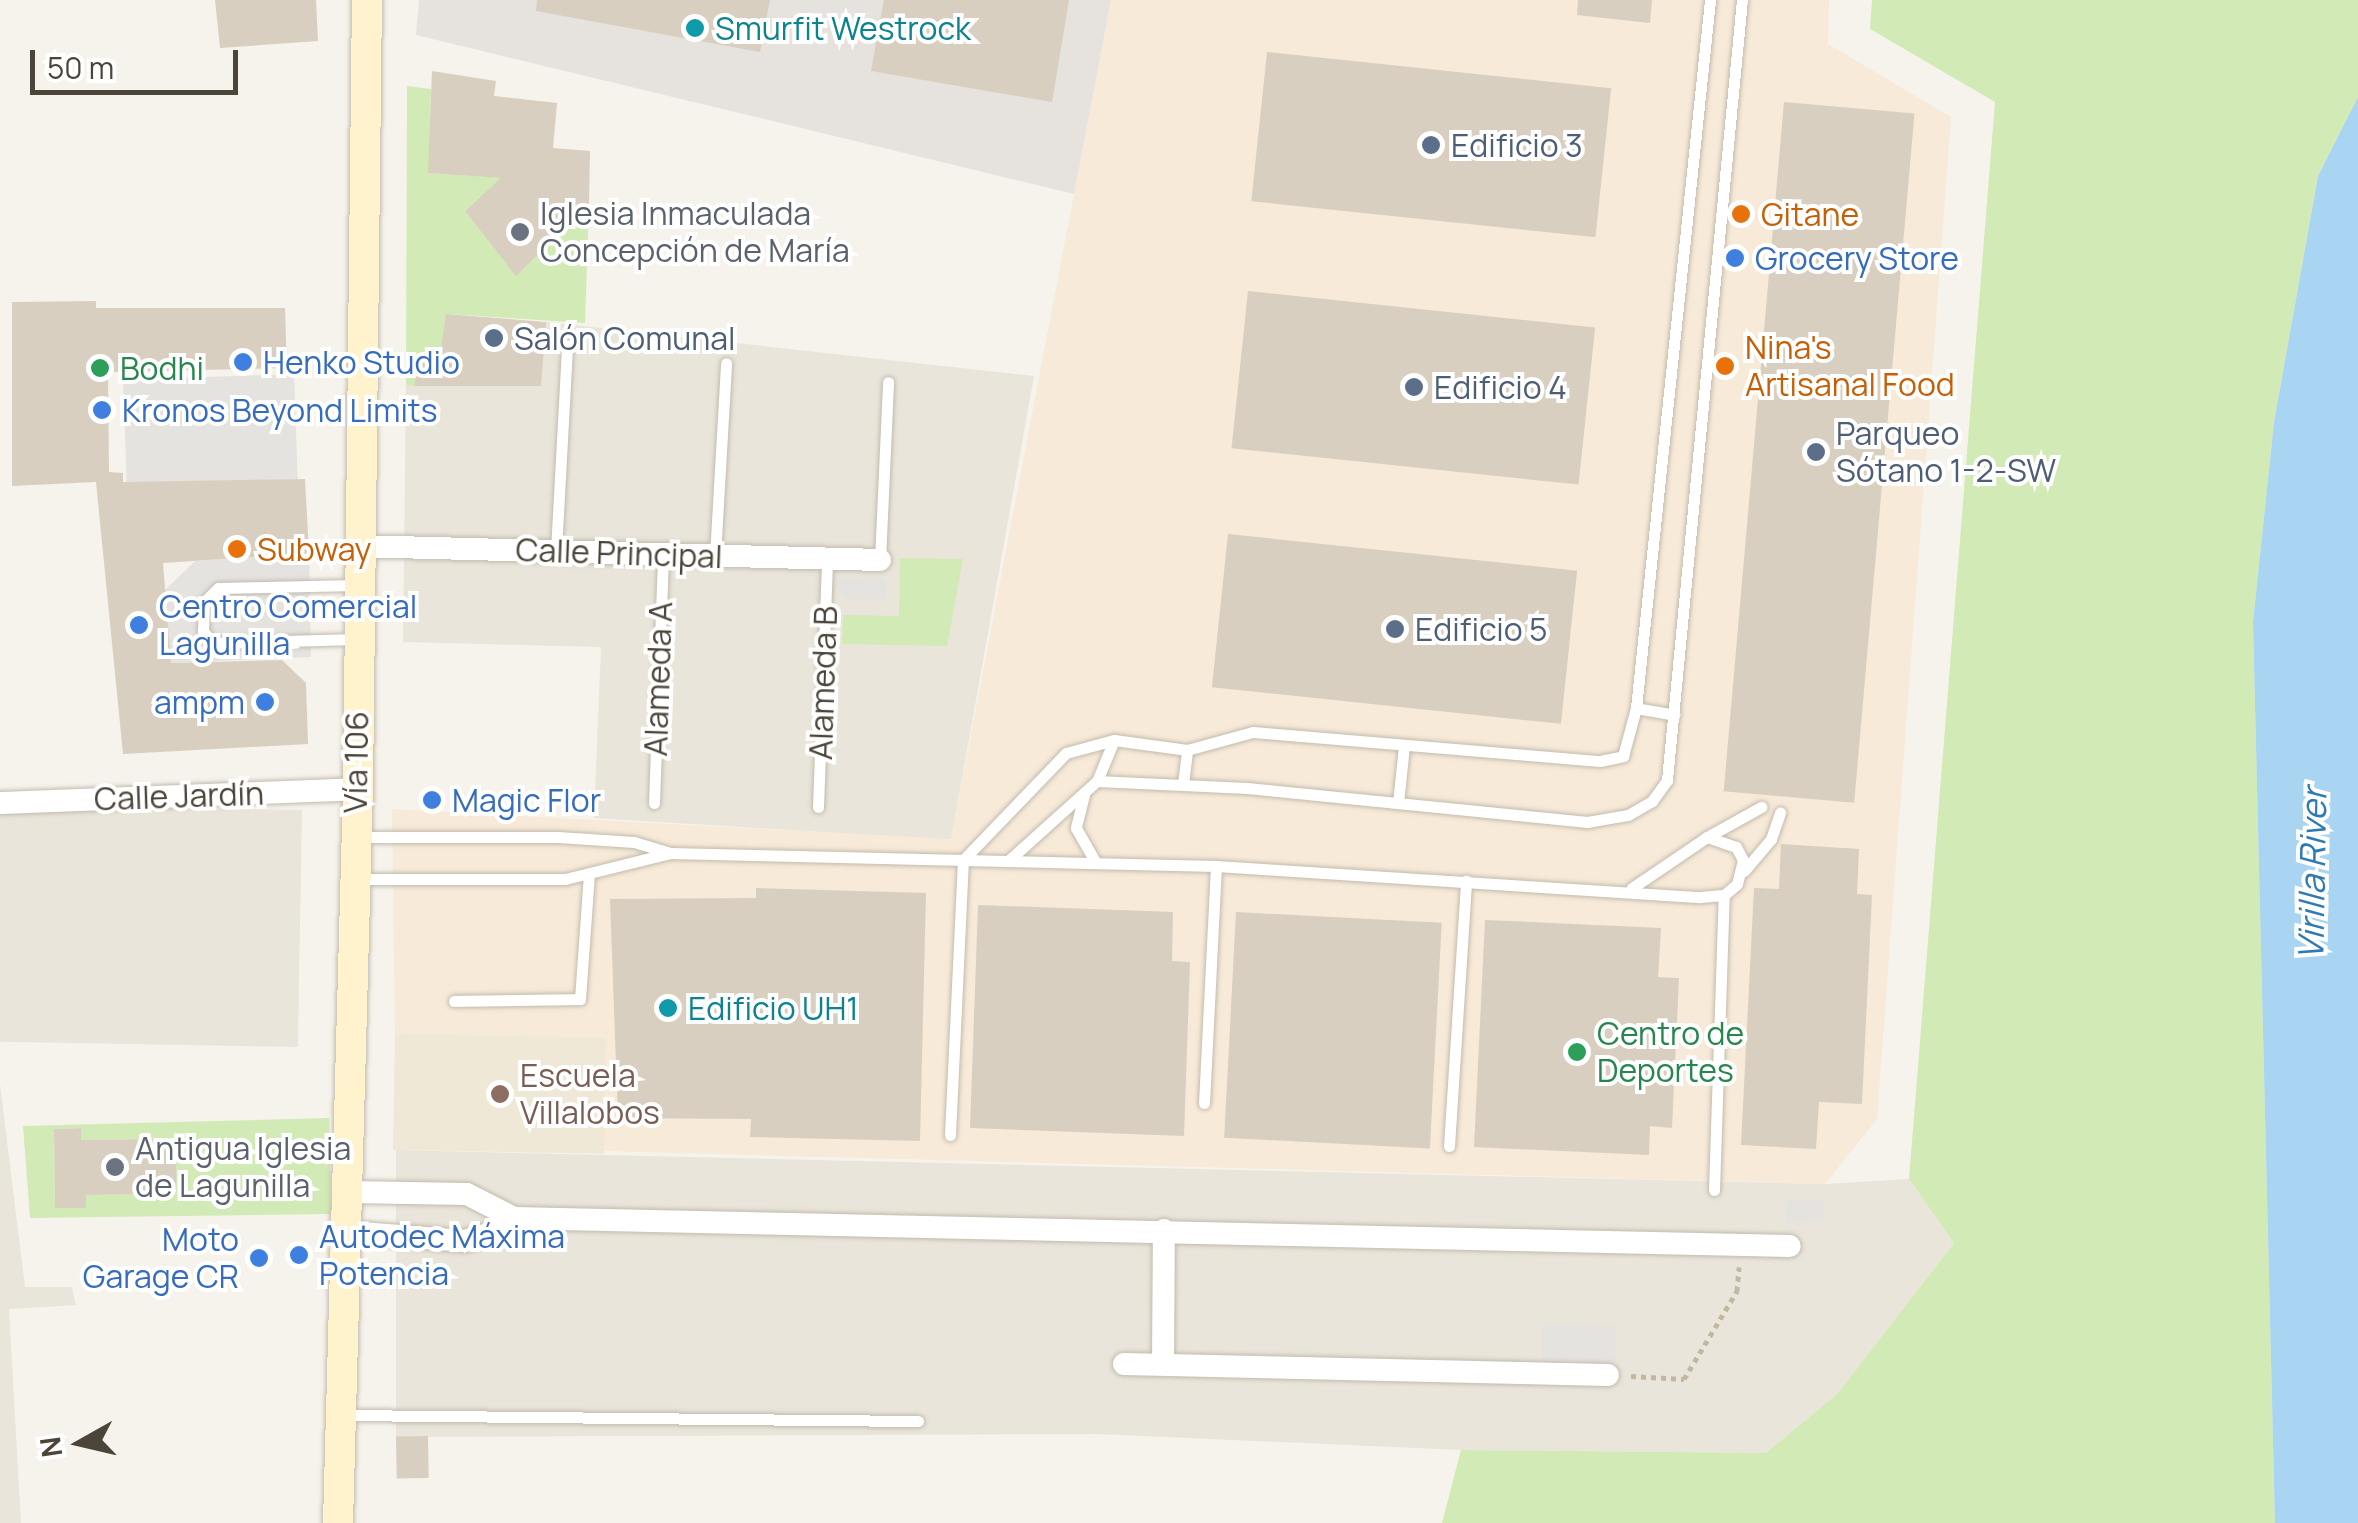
<!DOCTYPE html>
<meta charset="utf-8">
<style>
body{margin:0}
#map{position:relative;width:2358px;height:1523px;overflow:hidden;background:#f6f3ec;font-family:Manrope,sans-serif}
div>[style]{position:absolute}
[style*='--x']{left:calc(var(--x)*1px);top:calc(var(--y)*1px);width:calc(var(--w)*1px);rotate:calc(var(--a)*1deg)}
.residential>*{inset:0;background:#eae5da;transform-origin:0 0}
.commercial>*{inset:0;background:#f7ead8}
.industrial>*{inset:0;background:#e6e2dd}
.education>*{inset:0;background:#efe8d6;transform-origin:0 0}
.green>*{inset:0;background:#d2eab5}
.parking>*{inset:0;background:#e5e3e0;transform-origin:0 0}
.water>*{inset:0;background:#a9d4f2}
.building>*{inset:0;background:#d8cfc1;transform-origin:0 0}
.path>*{height:5px;margin-top:-2.5px;transform-origin:0;background:repeating-linear-gradient(90deg,#c4b79f 0 5px,transparent 0 10px)}
.roads{filter:drop-shadow(0 0 2px #c2bbae) drop-shadow(0 0 2px #c2bbae)}
.lane>*{height:11px;margin:-5.5px;padding:0 5.5px;transform-origin:5.5px;border-radius:5.5px;background:#fff}
.street>*{height:22px;margin:-11px;padding:0 11px;transform-origin:11px;border-radius:11px;background:#fff}
.secondary>*{height:30px;margin:-15px;padding:0 15px;transform-origin:15px;border-radius:15px;background:#fff3cd}
.dots>*{width:28px;height:28px;translate:-50% -50%;box-sizing:border-box;border:5px solid #fff;border-radius:50%}
span{translate:-50% -50%;white-space:nowrap;text-align:center;line-height:1.15;-webkit-text-stroke:8px #fff;paint-order:stroke}
.culture-label{font-size:32px;color:#0d838f}
.left{translate:0 -50%;text-align:left}
.service-label{font-size:32px;color:#4e5e75}
.worship-label{font-size:32px;color:#5b616d}
.food-label{font-size:32px;color:#c56008}
.shop-label{font-size:32px;color:#366cbe}
.right{translate:-100% -50%;text-align:right}
.leisure-label{font-size:32px;color:#27864d}
.street-label{font-size:32px;color:#4b4439}
.education-label{font-size:32px;color:#785e54}
.water-label{font-size:35px;color:#2e7ab2;font-style:italic}
.north{position:absolute;left:30px;top:1393px;width:100px;height:100px;-webkit-text-stroke:8px #fff;paint-order:stroke;rotate:262deg;font-size:28px;font-weight:700;line-height:40px;text-align:center;color:#4b4439}
.north::after{content:'';display:block;margin:auto;width:35px;height:45px;background:#4b4439;clip-path:polygon(50% 0,100% 100%,50% 72%,0 100%)}
.scale{position:absolute;left:30px;top:50px;width:208px;height:45px;box-sizing:border-box;border:5px solid #4b4439;border-top:0;padding-left:12px;font-size:30px;line-height:35px;white-space:nowrap;color:#4b4439;-webkit-text-stroke:8px #fff;paint-order:stroke}
</style>
<div id="map">
<div class="residential">
<div style="clip-path:polygon(546px 322px,1034px 376px,951px 840px,594px 818px,601px 647px,403px 642px,406px 385px)"></div>
<div style="left:302px;top:810px;width:237px;height:302px;rotate:91deg"></div>
<div style="clip-path:polygon(0 1084px,25px 1287px,72px 1287px,76px 1305px,9px 1309px,21px 1523px,0 1523px)"></div>
<div style="clip-path:polygon(396px 1150px,1825px 1184px,1909px 1179px,1954px 1243px,1838px 1393px,1766px 1453px,1461px 1450px,1097px 1434px,396px 1437px)"></div>
</div>
<div class="commercial">
<div style="clip-path:polygon(1111px 0,1829px 0,1828px 44px,1951px 117px,1877px 1119px,1825px 1184px,603px 1151px,606px 1038px,395px 1034px,392px 809px,951px 839px)"></div>
</div>
<div class="industrial">
<div style="clip-path:polygon(419px 0,1111px 0,1074px 194px,416px 35px)"></div>
</div>
<div class="education">
<div style="left:395px;top:1034px;width:211px;height:116px;rotate:1deg"></div>
</div>
<div class="green">
<div style="clip-path:polygon(1872px 0,2358px 0,2358px 97px,2318px 176px,2274px 422px,2253px 622px,2275px 1523px,1442px 1523px,1461px 1450px,1766px 1453px,1838px 1393px,1954px 1243px,1909px 1179px,1995px 102px,1870px 29px)"></div>
<div style="clip-path:polygon(407px 86px,431px 89px,429px 173px,504px 178px,542px 146px,486px 202px,480px 197px,465px 211px,516px 275px,589px 204px,585px 323px,447px 314px,440px 356px,415px 386px,406px 385px)"></div>
<div style="clip-path:polygon(900px 558px,963px 559px,947px 646px,842px 644px,843px 615px,899px 616px)"></div>
<div style="clip-path:polygon(evenodd,329px 1118px,331px 1214px,30px 1218px,23px 1126px,329px 1118px,81px 1128px,81px 1140px,153px 1139px,154px 1150px,176px 1150px,176px 1183px,155px 1184px,154px 1194px,86px 1195px,85px 1208px,55px 1208px,54px 1129px,81px 1128px)"></div>
</div>
<div class="parking">
<div style="left:294px;top:374px;width:105px;height:171px;rotate:88deg"></div>
<div style="clip-path:polygon(309px 553px,311px 657px,171px 663px,165px 590px,195px 561px)"></div>
<div style="clip-path:polygon(831px 578px,886px 579px,886px 599px,845px 599px)"></div>
<div style="left:1824px;top:1199px;width:22px;height:39px;rotate:87deg"></div>
<div style="left:1543px;top:1324px;width:74px;height:36px;rotate:2deg"></div>
</div>
<div class="water">
<div style="clip-path:polygon(2358px 97px,2358px 1523px,2275px 1523px,2253px 622px,2274px 422px,2318px 176px)"></div>
</div>
<div class="building">
<div style="clip-path:polygon(215px 0,316px 0,318px 41px,220px 48px)"></div>
<div style="clip-path:polygon(537px 0,770px 0,760px 52px,536px 11px)"></div>
<div style="clip-path:polygon(884px 0,1069px 0,1052px 102px,871px 71px)"></div>
<div style="clip-path:polygon(1578px 0,1652px 0,1650px 23px,1577px 15px)"></div>
<div style="left:1267px;top:52px;width:346px;height:150px;rotate:6deg"></div>
<div style="clip-path:polygon(432px 71px,496px 81px,494px 96px,557px 103px,553px 148px,590px 151px,589px 204px,516px 276px,465px 211px,501px 178px,428px 173px)"></div>
<div style="left:1784px;top:102px;width:131px;height:692px;rotate:5deg"></div>
<div style="left:1248px;top:291px;width:349px;height:158px;rotate:6deg"></div>
<div style="clip-path:polygon(96px 301px,96px 308px,285px 308px,287px 368px,108px 372px,109px 472px,123px 473px,123px 482px,305px 479px,309px 553px,163px 563px,171px 663px,282px 660px,306px 683px,308px 744px,123px 754px,96px 482px,12px 486px,12px 302px)"></div>
<div style="clip-path:polygon(446px 314px,546px 322px,541px 386px,415px 386px,416px 354px,440px 356px)"></div>
<div style="left:1228px;top:534px;width:351px;height:154px;rotate:6deg"></div>
<div style="clip-path:polygon(1781px 844px,1859px 849px,1857px 894px,1872px 895px,1862px 1104px,1819px 1102px,1816px 1149px,1741px 1145px,1754px 888px,1779px 889px)"></div>
<div style="clip-path:polygon(756px 888px,926px 893px,920px 1141px,750px 1137px,751px 1119px,618px 1118px,610px 899px,756px 898px)"></div>
<div style="clip-path:polygon(978px 905px,1173px 912px,1172px 961px,1190px 962px,1184px 1136px,970px 1128px)"></div>
<div style="left:1236px;top:912px;width:206px;height:226px;rotate:3deg"></div>
<div style="clip-path:polygon(1485px 920px,1661px 928px,1658px 977px,1679px 978px,1672px 1128px,1650px 1126px,1649px 1155px,1474px 1147px)"></div>
<div style="clip-path:polygon(81px 1128px,81px 1140px,153px 1139px,154px 1150px,176px 1150px,176px 1183px,155px 1184px,155px 1194px,86px 1195px,86px 1208px,55px 1208px,54px 1129px)"></div>
<div style="left:428px;top:1436px;width:42px;height:32px;rotate:89deg"></div>
</div>
<div class="path">
<div style="--x:1631;--y:1376;--w:53;--a:3.2"></div>
<div style="--x:1684;--y:1379;--w:103;--a:-58.9"></div>
<div style="--x:1737;--y:1291;--w:24;--a:-85"></div>
</div>
<div class="roads">
<div class="lane">
<div style="--x:556;--y:551;--w:206;--a:-86.9"></div>
<div style="--x:715;--y:556;--w:193;--a:-86.7"></div>
<div style="--x:880;--y:560;--w:178;--a:-87.4"></div>
<div style="--x:356;--y:639;--w:143;--a:178.4"></div>
<div style="--x:213;--y:643;--w:16;--a:-130"></div>
<div style="--x:203;--y:631;--w:29;--a:-88"></div>
<div style="--x:204;--y:602;--w:20;--a:-45"></div>
<div style="--x:218;--y:588;--w:139;--a:-1.2"></div>
<div style="--x:1636;--y:708;--w:39;--a:10"></div>
<div style="--x:1097;--y:781;--w:44;--a:-67.5"></div>
<div style="--x:1183;--y:784;--w:34;--a:-83"></div>
<div style="--x:1084;--y:795;--w:34;--a:104"></div>
<div style="--x:1076;--y:828;--w:40;--a:60.3"></div>
<div style="--x:654;--y:803;--w:249;--a:-87.9"></div>
<div style="--x:1398;--y:803;--w:57;--a:-84"></div>
<div style="--x:818;--y:807;--w:248;--a:-87.9"></div>
<div style="--x:1709;--y:836;--w:60;--a:-29.1"></div>
<div style="--x:361;--y:837;--w:197;--a:0"></div>
<div style="--x:558;--y:837;--w:76;--a:3.8"></div>
<div style="--x:634;--y:842;--w:38;--a:17"></div>
<div style="--x:670;--y:853;--w:546;--a:1.36"></div>
<div style="--x:1216;--y:866;--w:485;--a:3.7"></div>
<div style="--x:1700;--y:897;--w:24;--a:-5"></div>
<div style="--x:1724;--y:895;--w:17;--a:-40"></div>
<div style="--x:1737;--y:884;--w:25;--a:-76"></div>
<div style="--x:1743;--y:860;--w:15;--a:-118"></div>
<div style="--x:1736;--y:847;--w:31;--a:-161"></div>
<div style="--x:1707;--y:837;--w:91;--a:145.8"></div>
<div style="--x:1008;--y:861;--w:120;--a:-42"></div>
<div style="--x:1097;--y:781;--w:150;--a:2.7"></div>
<div style="--x:1247;--y:788;--w:342;--a:5.7"></div>
<div style="--x:1587;--y:822;--w:42;--a:-9.7"></div>
<div style="--x:1628;--y:815;--w:28;--a:-30"></div>
<div style="--x:1652;--y:801;--w:26;--a:-54"></div>
<div style="--x:1667;--y:780;--w:784;--a:-84.51"></div>
<div style="--x:1744;--y:871;--w:42;--a:-49.8"></div>
<div style="--x:1771;--y:839;--w:28;--a:-71"></div>
<div style="--x:358;--y:879;--w:207;--a:0"></div>
<div style="--x:565;--y:879;--w:108;--a:-13.9"></div>
<div style="--x:454;--y:1001;--w:126;--a:-0.9"></div>
<div style="--x:580;--y:999;--w:125;--a:-85.9"></div>
<div style="--x:1204;--y:1103;--w:237;--a:-87.1"></div>
<div style="--x:950;--y:1135;--w:275;--a:-87.3"></div>
<div style="--x:963;--y:860;--w:149;--a:-46.1"></div>
<div style="--x:1066;--y:753;--w:50;--a:-15.2"></div>
<div style="--x:1114;--y:740;--w:74;--a:7.8"></div>
<div style="--x:1187;--y:750;--w:68;--a:-15.3"></div>
<div style="--x:1253;--y:732;--w:348;--a:4.8"></div>
<div style="--x:1600;--y:761;--w:24;--a:-12"></div>
<div style="--x:1623;--y:756;--w:50;--a:-74.8"></div>
<div style="--x:1636;--y:708;--w:712;--a:-84.03"></div>
<div style="--x:1449;--y:1146;--w:266;--a:-86.3"></div>
<div style="--x:1714;--y:1190;--w:295;--a:-88.1"></div>
<div style="--x:343;--y:1415;--w:575;--a:0.6"></div>
</div>
<div class="street">
<div style="--x:357;--y:546;--w:523;--a:1.53"></div>
<div style="--x:0;--y:803;--w:358;--a:-2.2"></div>
<div style="--x:349;--y:1192;--w:118;--a:1"></div>
<div style="--x:467;--y:1194;--w:53;--a:27.1"></div>
<div style="--x:514;--y:1218;--w:1276;--a:1.26"></div>
<div style="--x:348;--y:1232;--w:116;--a:4.4"></div>
<div style="--x:464;--y:1241;--w:33;--a:-16"></div>
<div style="--x:496;--y:1232;--w:23;--a:-38"></div>
<div style="--x:1124;--y:1364;--w:484;--a:1.3"></div>
<div style="--x:1163;--y:1364;--w:134;--a:-89.6"></div>
</div>
<div class="secondary">
<div style="--x:338;--y:1523;--w:734;--a:-88.44"></div>
<div style="--x:358;--y:789;--w:789;--a:-89.35"></div>
</div>
</div>
<div class="dots">
<div style="left:695px;top:28px;background:#0f9aa8"></div>
<div style="left:1431px;top:145px;background:#5c6f8a"></div>
<div style="left:1741px;top:214px;background:#e8710a"></div>
<div style="left:520px;top:232px;background:#6b7280"></div>
<div style="left:1735px;top:258px;background:#3f7fe0"></div>
<div style="left:494px;top:338px;background:#5c6f8a"></div>
<div style="left:243px;top:362px;background:#3f7fe0"></div>
<div style="left:1725px;top:366px;background:#e8710a"></div>
<div style="left:100px;top:368px;background:#2e9e5b"></div>
<div style="left:1414px;top:387px;background:#5c6f8a"></div>
<div style="left:102px;top:410px;background:#3f7fe0"></div>
<div style="left:1816px;top:452px;background:#5c6f8a"></div>
<div style="left:237px;top:549px;background:#e8710a"></div>
<div style="left:139px;top:625px;background:#3f7fe0"></div>
<div style="left:1395px;top:629px;background:#5c6f8a"></div>
<div style="left:265px;top:702px;background:#3f7fe0"></div>
<div style="left:432px;top:800px;background:#3f7fe0"></div>
<div style="left:668px;top:1008px;background:#0f9aa8"></div>
<div style="left:1577px;top:1052px;background:#2e9e5b"></div>
<div style="left:500px;top:1094px;background:#8d6e63"></div>
<div style="left:115px;top:1167px;background:#6b7280"></div>
<div style="left:299px;top:1255px;background:#3f7fe0"></div>
<div style="left:259px;top:1258px;background:#3f7fe0"></div>
</div>
<div class="culture-label">
<span class="left" style="left:715px;top:28px">Smurfit Westrock</span>
<span class="left" style="left:688px;top:1008px">Edificio UH1</span>
</div>
<div class="service-label">
<span class="left" style="left:1451px;top:145px">Edificio 3</span>
<span class="left" style="left:514px;top:338px">Salón Comunal</span>
<span class="left" style="left:1434px;top:387px">Edificio 4</span>
<span class="left" style="left:1836px;top:452px">Parqueo<br>Sótano 1-2-SW</span>
<span class="left" style="left:1415px;top:629px">Edificio 5</span>
</div>
<div class="worship-label">
<span class="left" style="left:540px;top:232px">Iglesia Inmaculada<br>Concepción de María</span>
<span class="left" style="left:135px;top:1167px">Antigua Iglesia<br>de Lagunilla</span>
</div>
<div class="food-label">
<span class="left" style="left:1761px;top:214px">Gitane</span>
<span class="left" style="left:1745px;top:366px">Nina's<br>Artisanal Food</span>
<span class="left" style="left:257px;top:549px">Subway</span>
</div>
<div class="shop-label">
<span class="left" style="left:1755px;top:258px">Grocery Store</span>
<span class="left" style="left:263px;top:362px">Henko Studio</span>
<span class="left" style="left:122px;top:410px">Kronos Beyond Limits</span>
<span class="left" style="left:159px;top:625px">Centro Comercial<br>Lagunilla</span>
<span class="right" style="left:245px;top:702px">ampm</span>
<span class="left" style="left:452px;top:800px">Magic Flor</span>
<span class="left" style="left:319px;top:1255px">Autodec Máxima<br>Potencia</span>
<span class="right" style="left:239px;top:1258px">Moto<br>Garage CR</span>
</div>
<div class="leisure-label">
<span class="left" style="left:120px;top:368px">Bodhi</span>
<span class="left" style="left:1597px;top:1052px">Centro de<br>Deportes</span>
</div>
<div class="street-label">
<span style="left:619px;top:553px;rotate:2deg">Calle Principal</span>
<span style="left:658px;top:679px;rotate:-88deg">Alameda A</span>
<span style="left:823px;top:683px;rotate:-88deg">Alameda B</span>
<span style="left:356px;top:762px;rotate:-89deg">Vía 106</span>
<span style="left:179px;top:796px;rotate:-2deg">Calle Jardín</span>
</div>
<div class="education-label">
<span class="left" style="left:520px;top:1094px">Escuela<br>Villalobos</span>
</div>
<div class="water-label">
<span style="left:2312px;top:874px;rotate:-89deg">Virilla River</span>
</div>
<div class="north">N</div>
<div class="scale">50 m</div>
</div>
